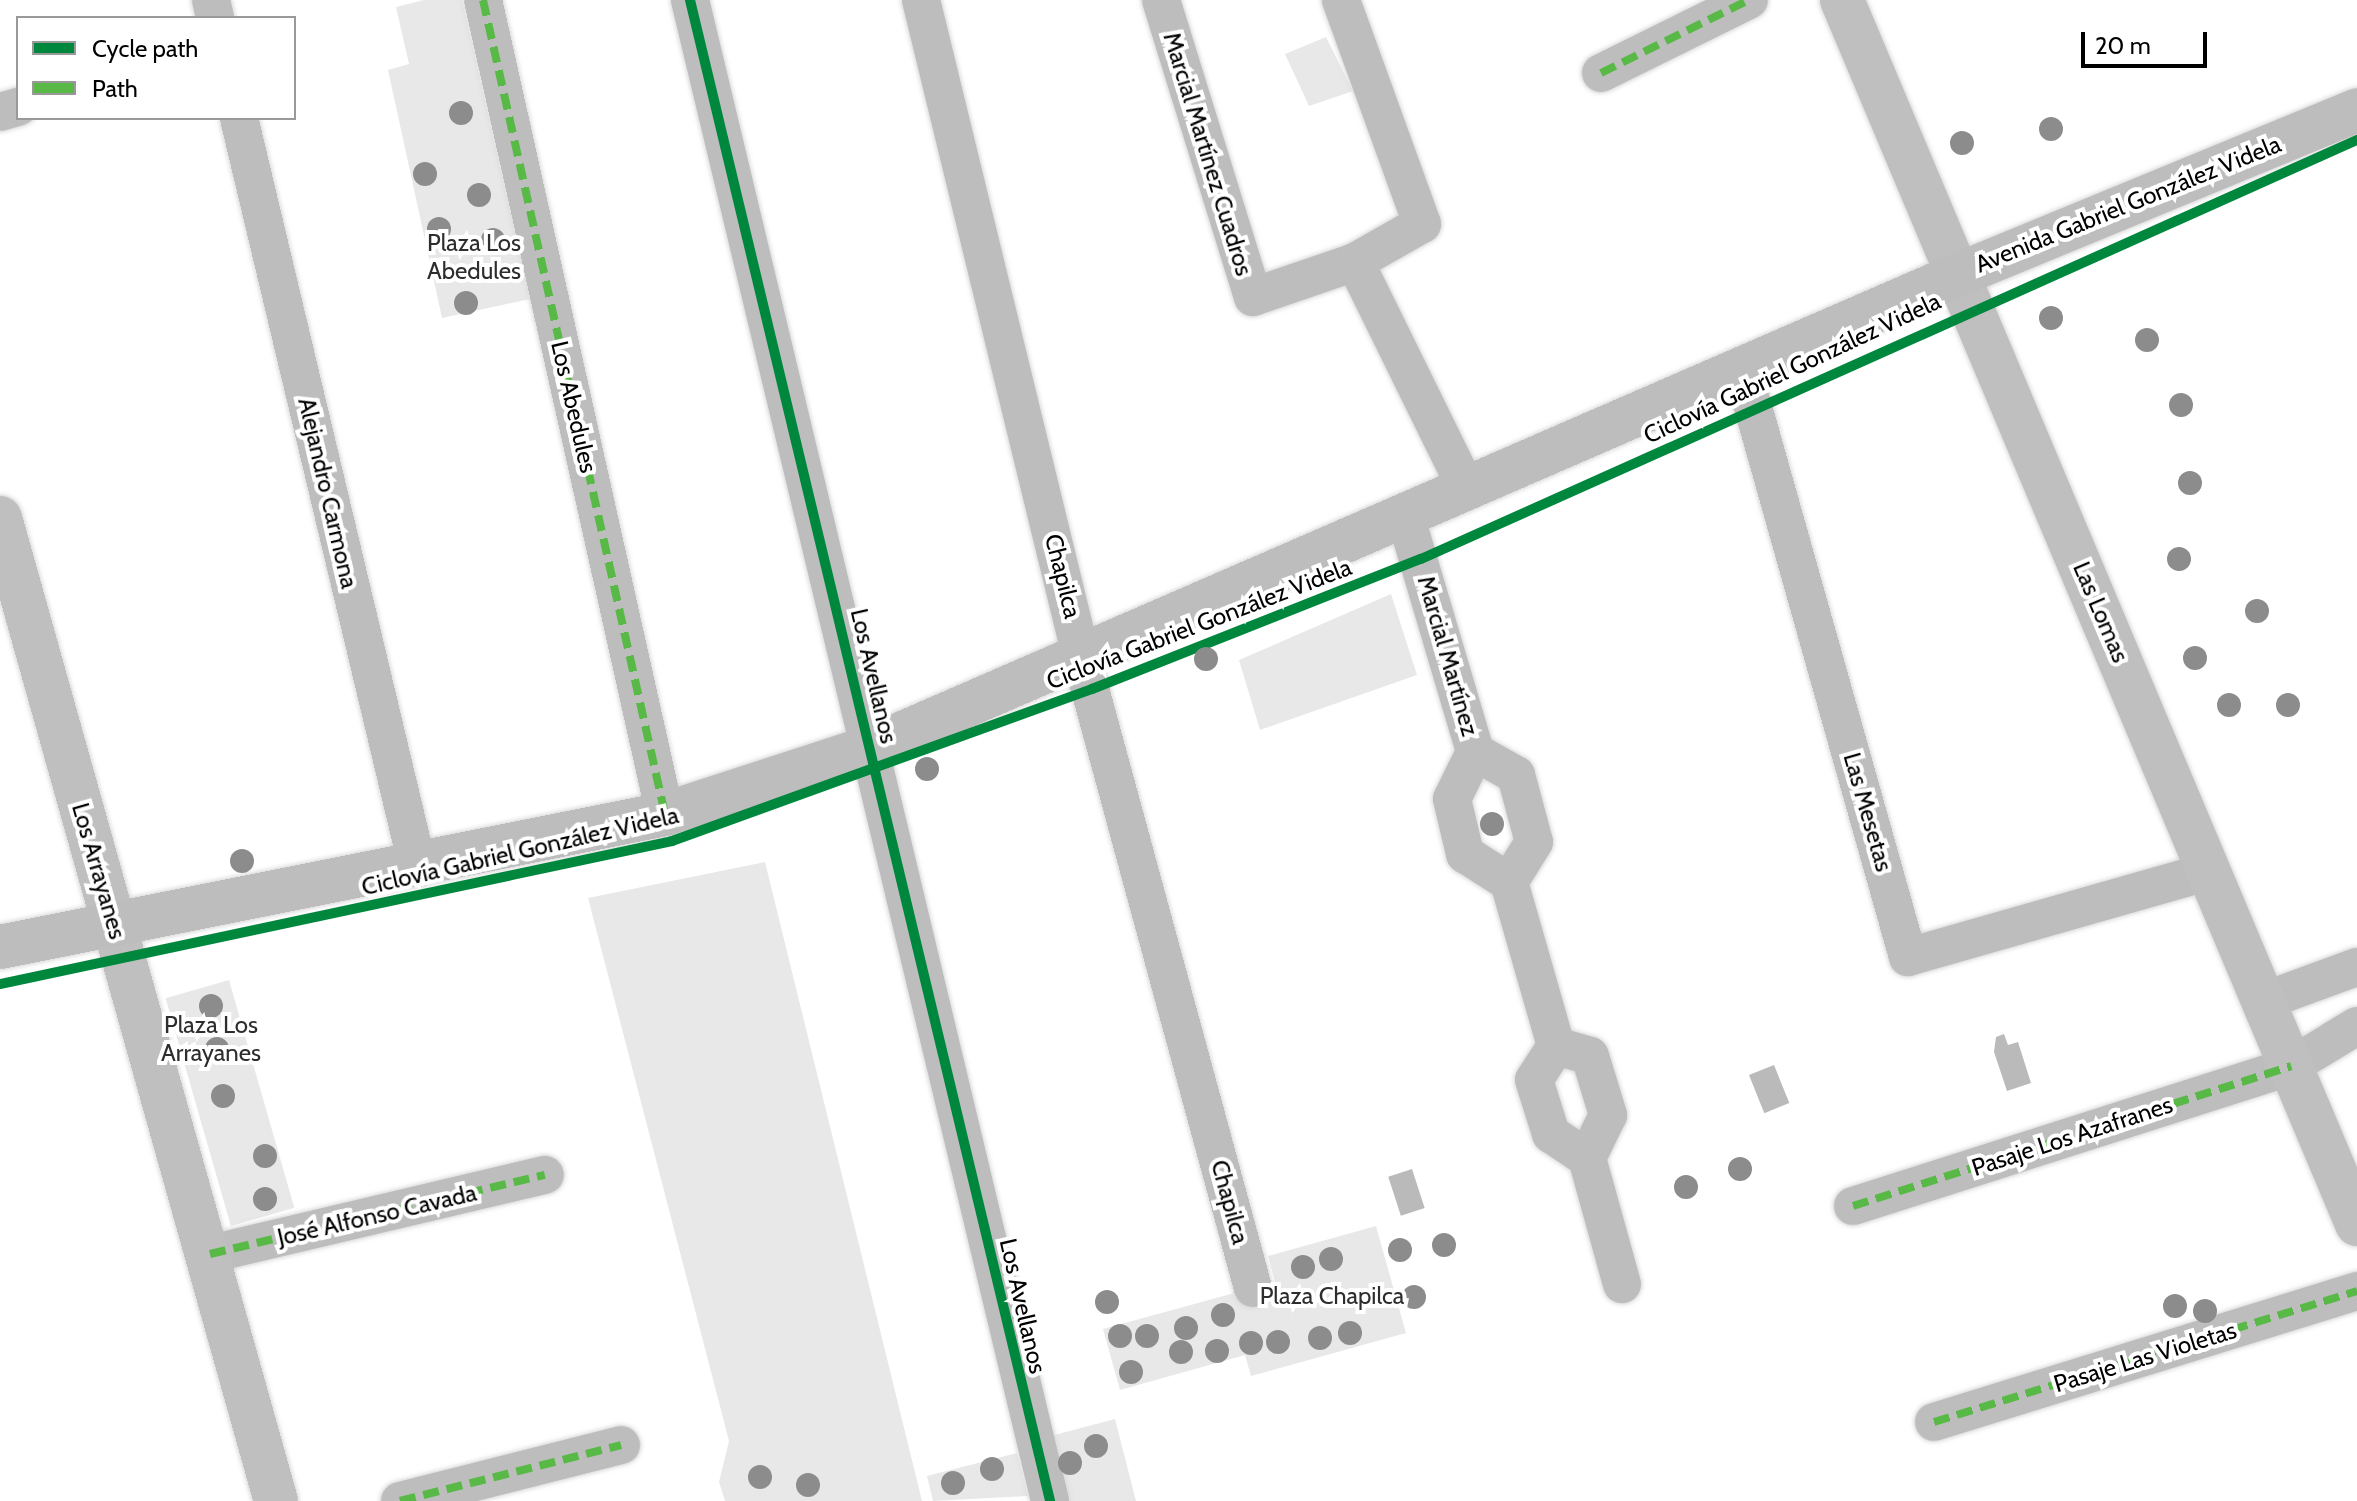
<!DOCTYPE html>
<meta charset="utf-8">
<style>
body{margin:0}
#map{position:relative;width:2357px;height:1501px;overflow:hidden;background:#fff;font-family:Cabin,sans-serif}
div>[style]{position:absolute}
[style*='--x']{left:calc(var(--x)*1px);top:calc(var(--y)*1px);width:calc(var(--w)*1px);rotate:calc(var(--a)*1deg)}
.green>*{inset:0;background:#e8e8e8;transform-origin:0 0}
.water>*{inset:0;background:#bababa;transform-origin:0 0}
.roads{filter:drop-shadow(0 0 2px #dbdbdb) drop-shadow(0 0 2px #dbdbdb)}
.street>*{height:38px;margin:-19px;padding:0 19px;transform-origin:19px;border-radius:19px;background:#bdbdbd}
.secondary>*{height:44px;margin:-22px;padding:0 22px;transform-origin:22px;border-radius:22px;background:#bfbfbf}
.primary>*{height:44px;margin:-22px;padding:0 22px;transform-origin:22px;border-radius:22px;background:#bdbdbd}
.quiet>*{height:8px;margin-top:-4px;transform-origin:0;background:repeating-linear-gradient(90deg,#58b947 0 16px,transparent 0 24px)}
.cycleway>*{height:10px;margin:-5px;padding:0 5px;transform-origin:5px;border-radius:5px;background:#00873e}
.trees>*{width:24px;height:24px;margin:-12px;border-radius:50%;background:#8c8c8c}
span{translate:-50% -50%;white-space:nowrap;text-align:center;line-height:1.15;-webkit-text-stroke:8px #fff;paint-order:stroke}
.street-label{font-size:24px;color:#000}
.park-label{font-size:24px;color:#2d2d2d}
.legend{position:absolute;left:16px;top:16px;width:280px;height:104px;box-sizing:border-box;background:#fff;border:2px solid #999;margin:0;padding:10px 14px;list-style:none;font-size:24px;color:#000}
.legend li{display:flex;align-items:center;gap:16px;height:40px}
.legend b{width:40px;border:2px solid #999}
.scale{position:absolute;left:2081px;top:32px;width:126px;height:36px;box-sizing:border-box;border:4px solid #000;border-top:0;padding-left:10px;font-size:24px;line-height:28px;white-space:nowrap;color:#000;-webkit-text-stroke:6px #fff;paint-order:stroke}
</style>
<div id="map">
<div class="green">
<div style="clip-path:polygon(424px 0,462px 0,530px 299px,442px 318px,388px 70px,409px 64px,396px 7px)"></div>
<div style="clip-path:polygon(1326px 37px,1353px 91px,1309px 106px,1285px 54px)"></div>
<div style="clip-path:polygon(1391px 594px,1417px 675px,1260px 730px,1239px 660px)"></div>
<div style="clip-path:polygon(765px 862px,922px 1501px,725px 1501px,719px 1482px,729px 1441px,588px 898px)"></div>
<div style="left:229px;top:980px;width:237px;height:66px;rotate:74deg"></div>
<div style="clip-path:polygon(1376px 1226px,1406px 1333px,1251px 1376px,1245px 1355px,1120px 1390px,1103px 1329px,1275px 1282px,1268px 1256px)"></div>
<div style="clip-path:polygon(1115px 1419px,1136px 1501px,1059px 1501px,1043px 1438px)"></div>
<div style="clip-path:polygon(1017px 1453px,1028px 1496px,933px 1501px,927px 1476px)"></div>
</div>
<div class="water">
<div style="clip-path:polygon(2004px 1034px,2008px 1045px,2018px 1042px,2031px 1083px,2007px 1091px,1994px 1052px,1996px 1037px)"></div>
<div style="left:1774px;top:1065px;width:41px;height:27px;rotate:68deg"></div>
<div style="left:1412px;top:1169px;width:41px;height:25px;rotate:72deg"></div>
</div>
<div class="roads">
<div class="street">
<div style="--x:211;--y:0;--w:18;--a:77"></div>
<div style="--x:483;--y:0;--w:834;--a:77.4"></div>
<div style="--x:690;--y:0;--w:1544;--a:76.51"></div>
<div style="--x:921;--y:0;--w:675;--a:76.29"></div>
<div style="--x:1081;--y:656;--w:655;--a:74.78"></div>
<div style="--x:1161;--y:0;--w:311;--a:72.8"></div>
<div style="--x:1253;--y:297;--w:108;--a:-18.9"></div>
<div style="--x:1355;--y:262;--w:77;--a:-29.6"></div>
<div style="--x:1422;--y:224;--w:238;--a:-109.9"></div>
<div style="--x:1601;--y:73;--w:165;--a:-26.3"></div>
<div style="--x:0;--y:112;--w:19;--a:-16"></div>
<div style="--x:239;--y:118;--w:771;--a:76.58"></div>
<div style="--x:1355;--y:262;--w:252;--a:63.8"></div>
<div style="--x:1742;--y:368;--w:612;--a:74.26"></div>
<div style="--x:1908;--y:957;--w:313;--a:-15.9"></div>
<div style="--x:1405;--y:515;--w:247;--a:73.5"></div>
<div style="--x:1475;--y:752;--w:52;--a:116.1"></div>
<div style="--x:1452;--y:799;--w:57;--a:76.7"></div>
<div style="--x:1465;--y:854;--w:52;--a:32.5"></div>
<div style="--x:1509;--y:882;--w:171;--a:74"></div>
<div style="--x:1556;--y:1046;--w:40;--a:122.9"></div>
<div style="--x:1534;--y:1080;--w:57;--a:72.5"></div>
<div style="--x:1551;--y:1134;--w:43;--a:33.7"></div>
<div style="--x:1587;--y:1158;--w:131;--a:74.5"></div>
<div style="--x:1475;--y:752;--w:47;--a:29.3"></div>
<div style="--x:1516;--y:775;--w:69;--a:75"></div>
<div style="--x:1534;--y:842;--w:47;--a:122"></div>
<div style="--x:2264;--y:1001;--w:99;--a:-20.1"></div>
<div style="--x:1556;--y:1046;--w:35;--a:16"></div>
<div style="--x:1590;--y:1056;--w:62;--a:73"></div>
<div style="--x:1608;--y:1115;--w:48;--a:116"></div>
<div style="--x:1853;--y:1206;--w:460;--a:-17.7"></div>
<div style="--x:2291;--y:1066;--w:77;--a:-31.2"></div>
<div style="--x:210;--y:1254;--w:344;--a:-13.3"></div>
<div style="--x:1934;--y:1422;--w:443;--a:-17.2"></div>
<div style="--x:400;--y:1501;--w:228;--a:-14.2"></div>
</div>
<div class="secondary">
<div style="--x:1842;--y:0;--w:1328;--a:67.18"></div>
<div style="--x:0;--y:518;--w:1021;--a:74.32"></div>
</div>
<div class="primary">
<div style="--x:0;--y:947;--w:678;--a:-11.31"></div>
<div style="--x:665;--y:814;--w:217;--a:-18"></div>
<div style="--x:871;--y:747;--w:1187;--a:-23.48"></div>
<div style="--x:1960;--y:274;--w:430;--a:-22.4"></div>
</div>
</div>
<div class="quiet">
<div style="--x:483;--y:0;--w:834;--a:77.4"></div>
<div style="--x:1601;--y:73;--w:165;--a:-26.3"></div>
<div style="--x:1853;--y:1206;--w:460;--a:-17.7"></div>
<div style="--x:210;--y:1254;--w:344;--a:-13.3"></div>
<div style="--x:1934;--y:1422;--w:443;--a:-17.2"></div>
<div style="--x:400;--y:1501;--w:228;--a:-14.2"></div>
</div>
<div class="cycleway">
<div style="--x:690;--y:0;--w:1544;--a:76.51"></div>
<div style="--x:0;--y:984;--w:687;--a:-12.01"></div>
<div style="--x:672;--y:841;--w:447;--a:-19.9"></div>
<div style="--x:1092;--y:689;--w:354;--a:-21.6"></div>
<div style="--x:1421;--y:559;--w:1026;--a:-24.12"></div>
</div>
<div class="trees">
<div style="left:461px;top:113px"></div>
<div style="left:2051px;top:129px"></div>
<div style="left:1962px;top:143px"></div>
<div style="left:425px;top:174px"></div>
<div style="left:479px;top:195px"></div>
<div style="left:439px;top:229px"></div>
<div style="left:493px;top:240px"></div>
<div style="left:466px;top:303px"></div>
<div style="left:2051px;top:318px"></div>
<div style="left:2147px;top:340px"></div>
<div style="left:2181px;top:405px"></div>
<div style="left:2190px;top:483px"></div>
<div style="left:2179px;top:559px"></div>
<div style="left:2257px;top:611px"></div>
<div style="left:2195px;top:658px"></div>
<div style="left:1206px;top:659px"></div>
<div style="left:2229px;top:705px"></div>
<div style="left:2288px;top:705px"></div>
<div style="left:927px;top:769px"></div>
<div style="left:1492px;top:824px"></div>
<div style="left:242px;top:861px"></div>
<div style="left:211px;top:1006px"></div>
<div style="left:217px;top:1049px"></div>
<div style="left:223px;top:1096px"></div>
<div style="left:265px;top:1156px"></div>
<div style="left:1740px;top:1169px"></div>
<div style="left:1686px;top:1187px"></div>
<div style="left:265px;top:1199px"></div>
<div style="left:1444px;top:1245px"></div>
<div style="left:1400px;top:1250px"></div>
<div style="left:1331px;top:1259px"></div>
<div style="left:1303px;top:1267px"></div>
<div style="left:1414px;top:1297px"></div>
<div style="left:1107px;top:1302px"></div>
<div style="left:2175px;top:1306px"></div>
<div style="left:2205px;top:1311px"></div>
<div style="left:1223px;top:1315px"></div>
<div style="left:1186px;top:1328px"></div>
<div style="left:1350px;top:1333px"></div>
<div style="left:1120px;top:1336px"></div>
<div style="left:1147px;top:1336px"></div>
<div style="left:1320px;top:1338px"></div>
<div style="left:1278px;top:1342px"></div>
<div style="left:1251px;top:1343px"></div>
<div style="left:1217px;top:1351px"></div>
<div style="left:1181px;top:1352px"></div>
<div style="left:1131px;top:1372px"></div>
<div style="left:1096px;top:1446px"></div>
<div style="left:1070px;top:1463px"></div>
<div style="left:992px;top:1469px"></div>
<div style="left:760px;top:1477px"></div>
<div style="left:953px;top:1483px"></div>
<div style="left:808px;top:1485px"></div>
</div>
<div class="street-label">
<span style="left:1208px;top:154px;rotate:73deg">Marcial Martínez Cuadros</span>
<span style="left:2128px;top:204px;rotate:-22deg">Avenida Gabriel González Videla</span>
<span style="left:1792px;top:368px;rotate:-25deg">Ciclovía Gabriel González Videla</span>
<span style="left:574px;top:407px;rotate:77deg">Los Abedules</span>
<span style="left:328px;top:493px;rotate:77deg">Alejandro Carmona</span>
<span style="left:1063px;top:576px;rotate:76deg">Chapilca</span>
<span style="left:2101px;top:612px;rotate:67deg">Las Lomas</span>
<span style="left:1199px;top:624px;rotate:-21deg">Ciclovía Gabriel González Videla</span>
<span style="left:1448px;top:656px;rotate:74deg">Marcial Martínez</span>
<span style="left:874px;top:676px;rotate:77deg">Los Avellanos</span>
<span style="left:1868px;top:812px;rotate:74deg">Las Mesetas</span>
<span style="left:520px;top:851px;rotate:-13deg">Ciclovía Gabriel González Videla</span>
<span style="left:99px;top:871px;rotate:74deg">Los Arrayanes</span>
<span style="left:2072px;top:1136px;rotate:-18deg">Pasaje Los Azafranes</span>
<span style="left:1230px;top:1202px;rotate:75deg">Chapilca</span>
<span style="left:377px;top:1215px;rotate:-13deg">José Alfonso Cavada</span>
<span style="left:1023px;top:1306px;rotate:77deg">Los Avellanos</span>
<span style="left:2145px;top:1357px;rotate:-17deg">Pasaje Las Violetas</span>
</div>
<div class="park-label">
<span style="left:474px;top:257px">Plaza Los<br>Abedules</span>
<span style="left:211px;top:1039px">Plaza Los<br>Arrayanes</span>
<span style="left:1332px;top:1296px">Plaza Chapilca</span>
</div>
<ul class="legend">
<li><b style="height:10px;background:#00873e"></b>Cycle path</li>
<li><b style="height:10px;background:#58b947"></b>Path</li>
</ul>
<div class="scale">20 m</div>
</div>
